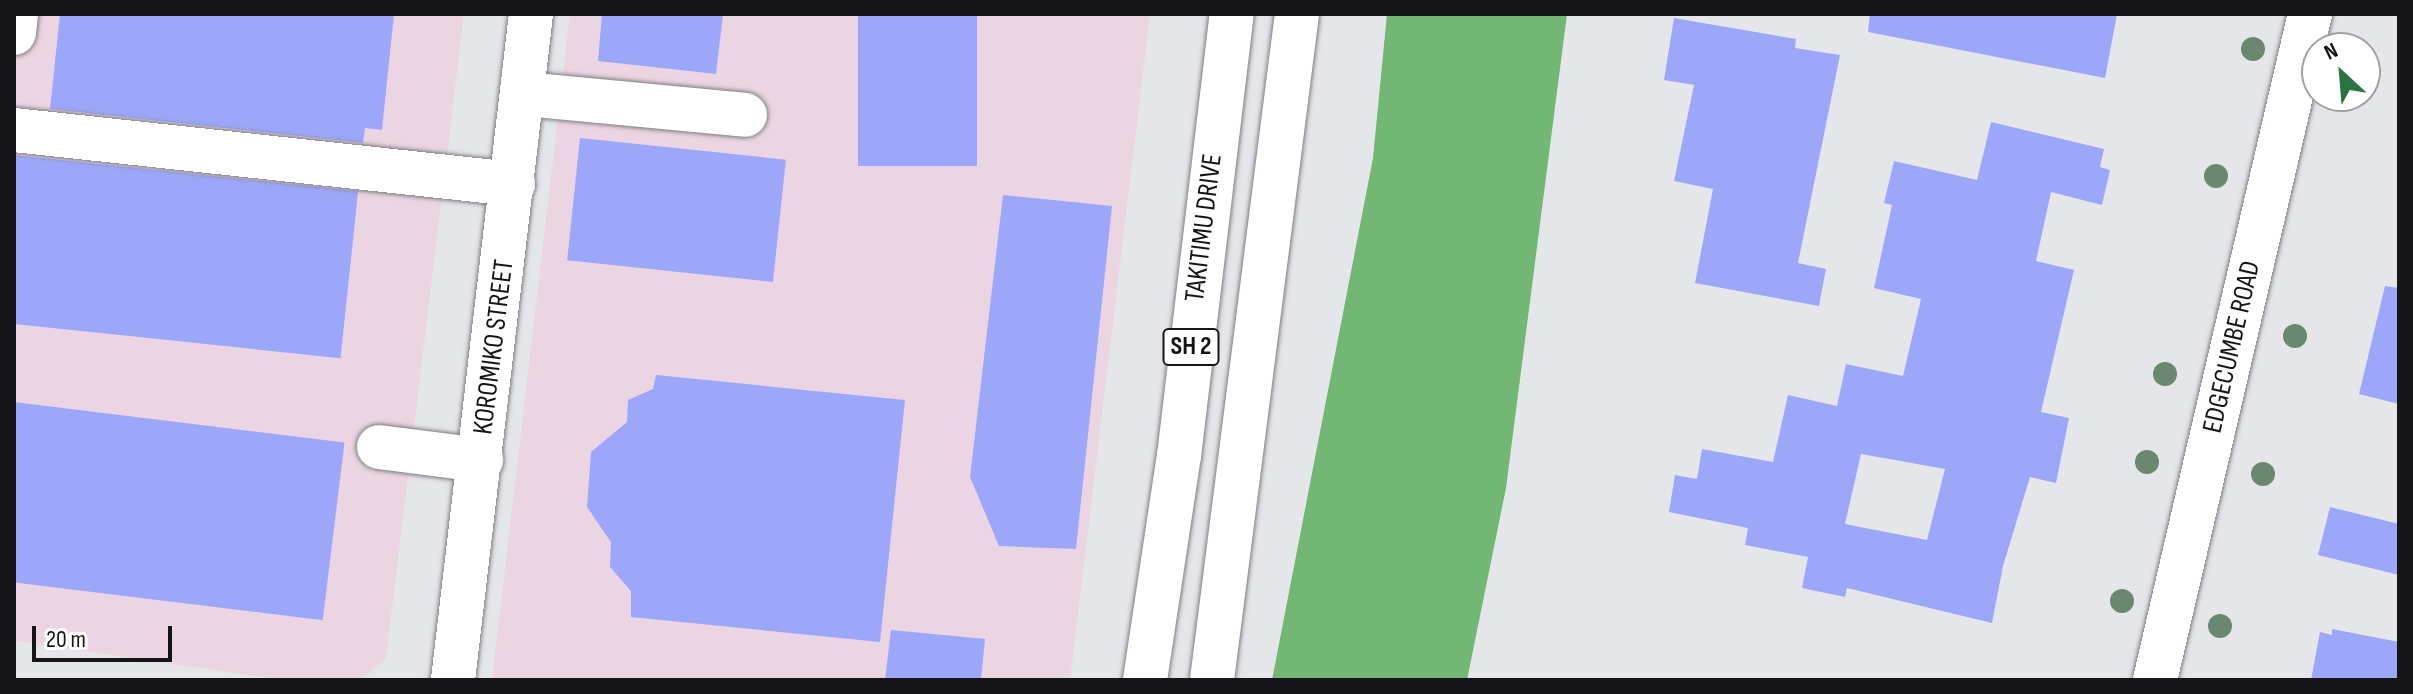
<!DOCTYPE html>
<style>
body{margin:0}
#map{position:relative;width:2413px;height:694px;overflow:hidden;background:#e5e6ea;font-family:"Sofia Sans Condensed",sans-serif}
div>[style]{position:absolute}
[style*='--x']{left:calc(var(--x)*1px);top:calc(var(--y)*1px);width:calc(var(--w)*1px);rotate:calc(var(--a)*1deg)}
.industrial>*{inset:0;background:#ebd5e2}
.forest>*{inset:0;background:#72b774}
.building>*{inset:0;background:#9ca7f9;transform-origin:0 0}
.roads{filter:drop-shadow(0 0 2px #7e7f82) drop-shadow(0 0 2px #7e7f82)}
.minor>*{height:44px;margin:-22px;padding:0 22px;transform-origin:22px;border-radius:22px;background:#fff}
.highway>*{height:44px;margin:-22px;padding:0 22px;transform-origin:22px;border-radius:22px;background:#fff}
.trees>*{width:24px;height:24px;margin:-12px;border-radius:50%;background:#6a8770}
span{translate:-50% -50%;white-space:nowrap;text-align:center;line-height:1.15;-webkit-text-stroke:7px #fff;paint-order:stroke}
.shield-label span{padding:2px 6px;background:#fff;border:2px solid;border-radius:6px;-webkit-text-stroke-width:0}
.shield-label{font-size:26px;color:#151517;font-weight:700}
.street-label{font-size:28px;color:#151517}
.frame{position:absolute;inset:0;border:16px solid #151517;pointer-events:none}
.north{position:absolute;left:2301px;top:32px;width:80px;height:80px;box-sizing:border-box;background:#fff;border:2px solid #a1a1a2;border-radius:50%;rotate:334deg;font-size:22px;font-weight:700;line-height:32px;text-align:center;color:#151517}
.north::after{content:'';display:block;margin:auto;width:28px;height:36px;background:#287443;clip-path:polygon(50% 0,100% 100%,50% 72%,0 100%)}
.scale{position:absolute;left:32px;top:626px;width:140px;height:36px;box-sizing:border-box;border:4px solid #151517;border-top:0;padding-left:10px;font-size:24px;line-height:28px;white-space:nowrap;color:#151517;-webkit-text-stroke:6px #fff;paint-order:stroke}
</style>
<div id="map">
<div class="industrial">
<div style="clip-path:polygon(14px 14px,464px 14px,386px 658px,361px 680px,283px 680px,14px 641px)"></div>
<div style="clip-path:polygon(570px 14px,1150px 14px,1070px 680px,492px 680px)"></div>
</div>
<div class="forest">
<div style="clip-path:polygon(1387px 14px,1567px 14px,1506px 488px,1467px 680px,1272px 680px,1373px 158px)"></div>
</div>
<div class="building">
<div style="clip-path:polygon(60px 14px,394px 14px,382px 130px,365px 128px,363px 143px,50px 109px)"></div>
<div style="clip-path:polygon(602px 14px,723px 14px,716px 74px,598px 61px)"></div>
<div style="left:858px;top:14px;width:119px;height:152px"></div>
<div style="clip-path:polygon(1870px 14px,2117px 14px,2105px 78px,1868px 32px)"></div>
<div style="clip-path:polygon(1674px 18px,1796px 39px,1795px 48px,1840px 55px,1798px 263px,1826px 269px,1819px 306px,1695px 283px,1713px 189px,1674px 181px,1694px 85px,1664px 80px)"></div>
<div style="clip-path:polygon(evenodd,1991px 122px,2104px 149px,2100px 167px,2110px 170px,2102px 205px,2051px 192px,2036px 261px,2074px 270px,2041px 412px,2069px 418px,2056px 483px,2030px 477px,2003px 566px,1992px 623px,1847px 588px,1845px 597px,1802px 588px,1808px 557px,1745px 545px,1748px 528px,1669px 512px,1675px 475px,1697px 479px,1702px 449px,1773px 462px,1788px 395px,1837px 406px,1846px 364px,1903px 376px,1921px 299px,1874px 288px,1892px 205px,1884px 203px,1894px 161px,1977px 180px,1991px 122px,1861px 454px,1945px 469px,1927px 540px,1845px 524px,1861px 454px)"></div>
<div style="left:580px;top:138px;width:207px;height:123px;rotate:6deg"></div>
<div style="left:14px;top:155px;width:346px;height:168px;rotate:6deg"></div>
<div style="clip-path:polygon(1003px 195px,1112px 206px,1076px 549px,999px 546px,970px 477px)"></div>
<div style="clip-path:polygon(2385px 286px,2399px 288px,2399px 404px,2359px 394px)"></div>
<div style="clip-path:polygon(656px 375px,905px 400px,880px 642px,631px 617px,631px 591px,610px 567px,611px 542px,587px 507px,591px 452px,627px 422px,628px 400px,653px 389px)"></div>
<div style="left:14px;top:402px;width:333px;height:179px;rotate:7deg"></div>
<div style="clip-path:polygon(2330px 507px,2399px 524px,2399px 575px,2318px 555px)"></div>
<div style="clip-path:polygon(2332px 629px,2399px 642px,2399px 680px,2311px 680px,2320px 632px,2332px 635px)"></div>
<div style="clip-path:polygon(891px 630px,985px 639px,981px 680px,885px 680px)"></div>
</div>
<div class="roads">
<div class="minor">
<div style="--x:14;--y:33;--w:19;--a:-84"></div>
<div style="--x:524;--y:94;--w:222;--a:5.4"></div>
<div style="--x:14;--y:130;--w:502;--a:6.18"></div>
<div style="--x:379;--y:447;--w:103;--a:7.3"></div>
<div style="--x:453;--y:680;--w:671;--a:-83.32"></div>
<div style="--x:2155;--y:680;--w:684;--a:-76.9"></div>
</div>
<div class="highway">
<div style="--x:1145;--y:680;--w:227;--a:-81.4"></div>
<div style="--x:1179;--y:456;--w:445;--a:-83.2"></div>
<div style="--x:1212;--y:680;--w:671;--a:-82.73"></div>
</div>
</div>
<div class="trees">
<div style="left:2253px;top:49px"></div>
<div style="left:2216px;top:176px"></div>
<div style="left:2295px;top:336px"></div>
<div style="left:2165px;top:374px"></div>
<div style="left:2147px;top:462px"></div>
<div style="left:2263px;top:474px"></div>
<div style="left:2122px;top:601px"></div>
<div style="left:2220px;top:626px"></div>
</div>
<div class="shield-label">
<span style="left:1191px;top:347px">SH 2</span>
</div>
<div class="street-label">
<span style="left:1204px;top:228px;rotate:-83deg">TAKITIMU DRIVE</span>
<span style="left:494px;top:347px;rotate:-83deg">KOROMIKO STREET</span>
<span style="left:2232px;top:347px;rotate:-77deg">EDGECUMBE ROAD</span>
</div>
<div class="frame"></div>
<div class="north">N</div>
<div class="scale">20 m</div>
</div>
